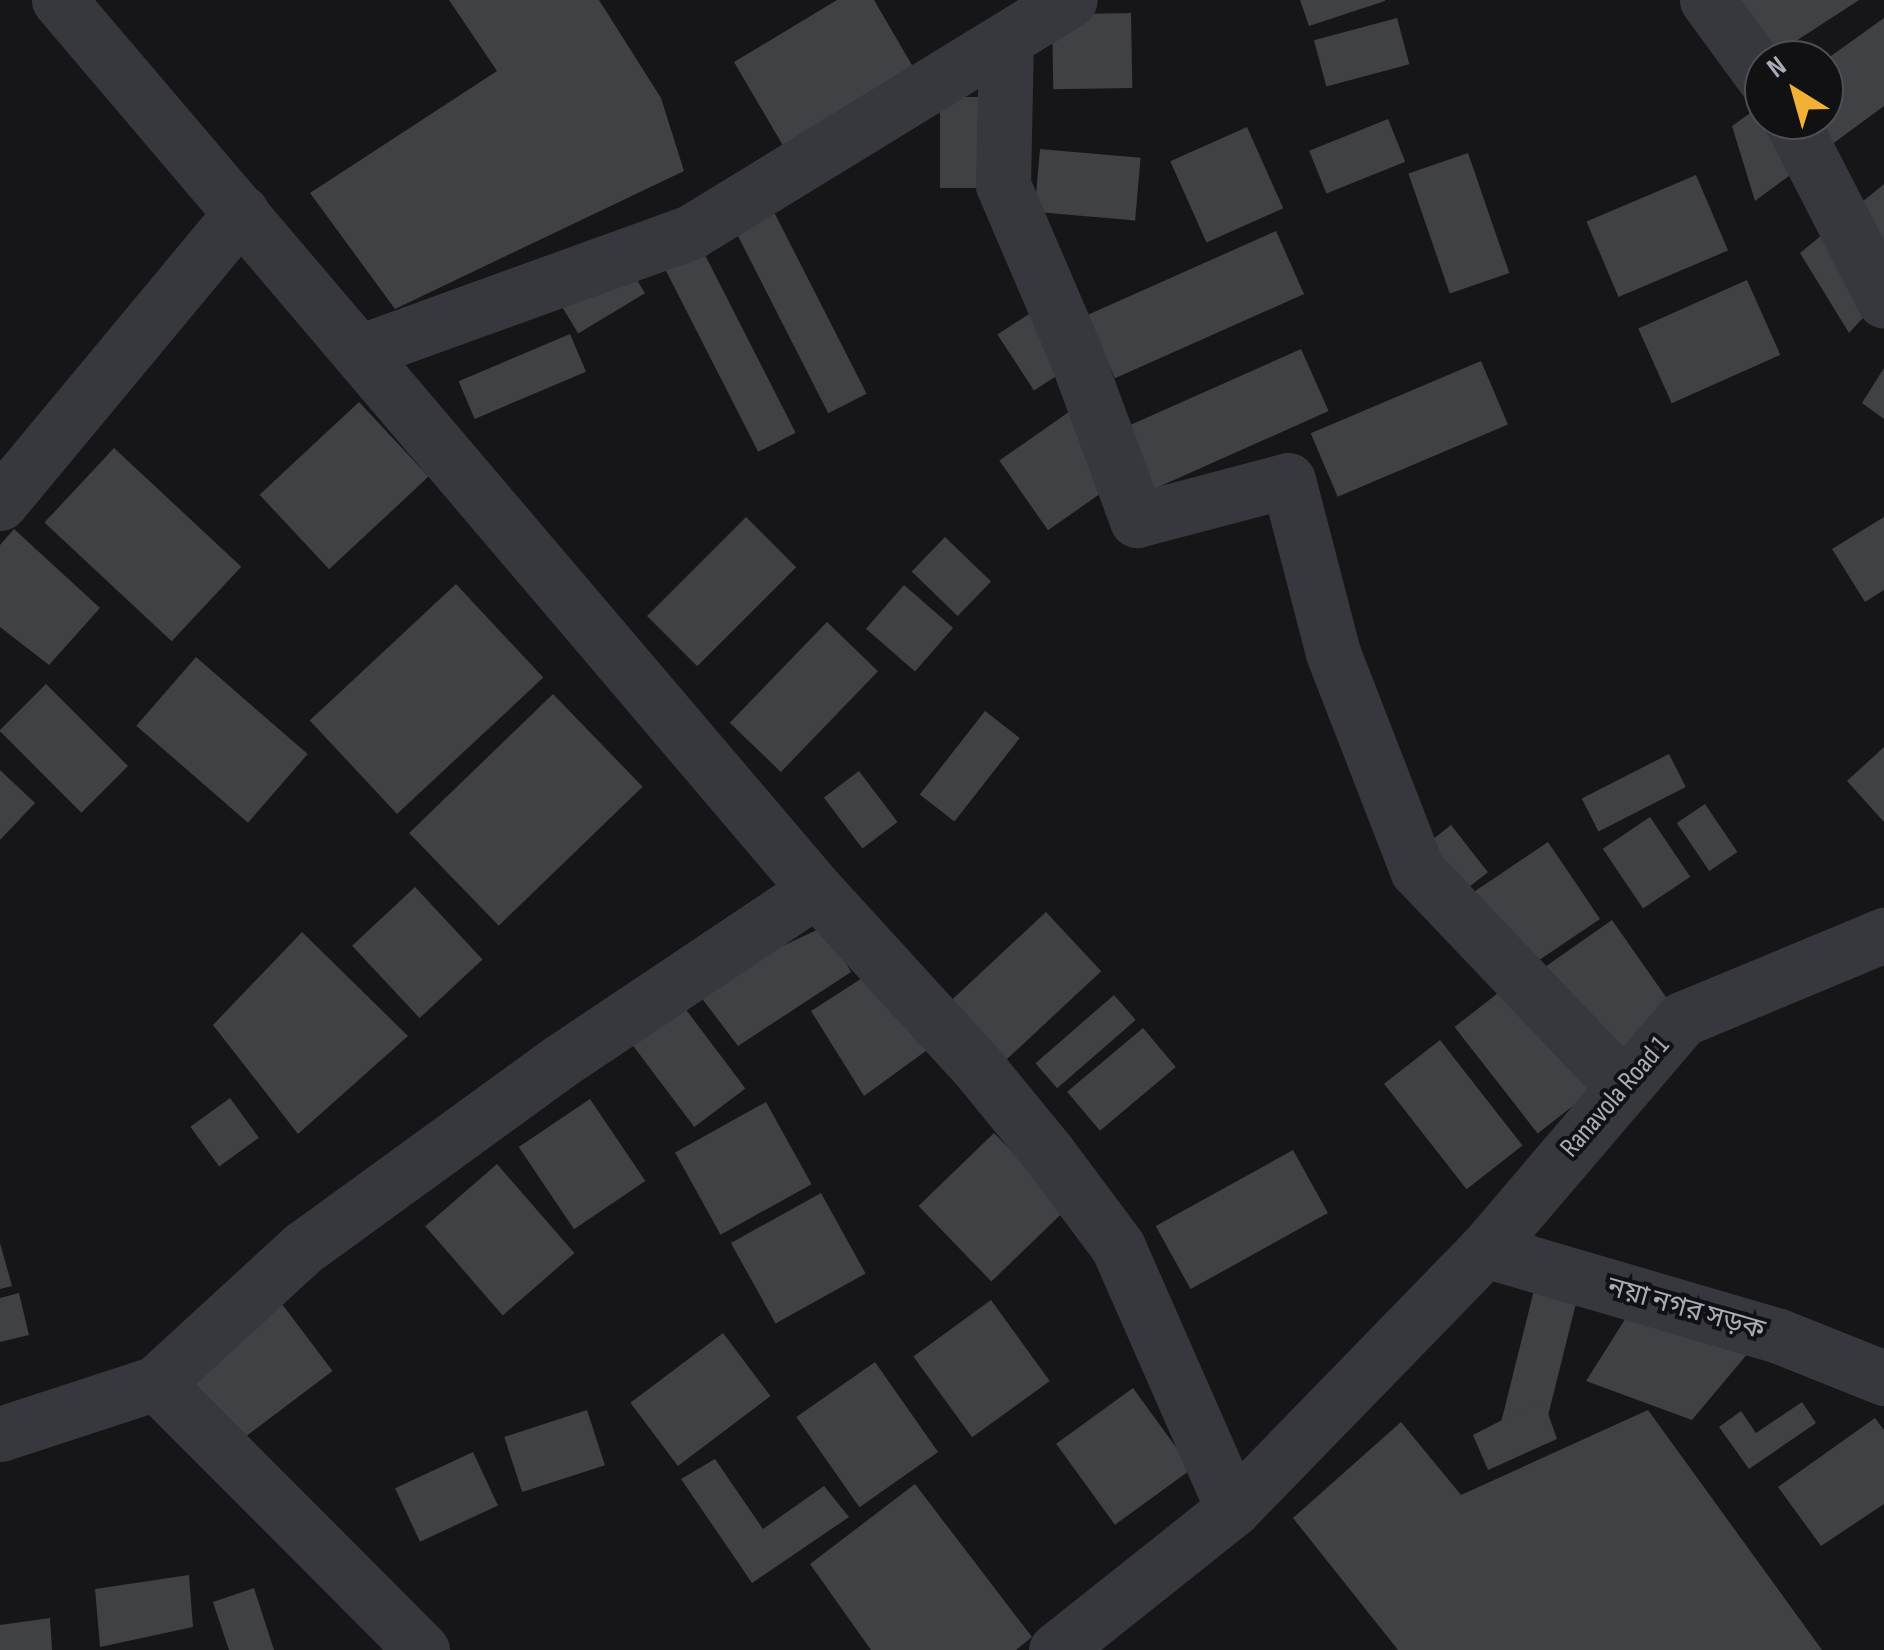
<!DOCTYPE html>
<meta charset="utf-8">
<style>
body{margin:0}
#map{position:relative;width:1884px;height:1650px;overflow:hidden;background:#161618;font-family:"Sofia Sans Condensed","Noto Sans Bengali",sans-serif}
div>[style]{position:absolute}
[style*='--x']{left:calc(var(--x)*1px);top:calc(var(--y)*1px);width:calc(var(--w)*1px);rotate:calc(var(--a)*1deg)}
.building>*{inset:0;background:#404145;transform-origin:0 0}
.minor>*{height:55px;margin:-27.5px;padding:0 27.5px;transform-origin:27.5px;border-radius:27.5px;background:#37383d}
span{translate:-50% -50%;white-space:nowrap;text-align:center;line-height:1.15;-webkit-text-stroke:8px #111113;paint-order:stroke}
.street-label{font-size:28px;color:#a8adb8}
.north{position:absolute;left:1744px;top:40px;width:100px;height:100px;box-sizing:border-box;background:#111113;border:2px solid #4d4f55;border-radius:50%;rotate:323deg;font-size:28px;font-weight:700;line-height:40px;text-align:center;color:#a8adb8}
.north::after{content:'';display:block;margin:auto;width:35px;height:45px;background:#f2b134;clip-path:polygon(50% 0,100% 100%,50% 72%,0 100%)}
</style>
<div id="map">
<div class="building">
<div style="clip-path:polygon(449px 0,599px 0,661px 98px,684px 171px,395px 309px,310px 193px,497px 71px)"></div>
<div style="clip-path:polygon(837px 0,874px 0,916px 72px,785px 149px,734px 62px)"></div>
<div style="clip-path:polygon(1300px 0,1385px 0,1385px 1px,1309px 26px)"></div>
<div style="clip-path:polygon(1719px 0,1859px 0,1767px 60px)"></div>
<div style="left:1131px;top:13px;width:75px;height:79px;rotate:89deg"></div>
<div style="left:1397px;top:18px;width:48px;height:86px;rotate:75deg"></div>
<div style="clip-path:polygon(1884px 18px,1884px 106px,1755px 201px,1732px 126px,1764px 103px,1764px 120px,1824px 120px,1824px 61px)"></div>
<div style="left:940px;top:97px;width:55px;height:91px"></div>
<div style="left:1388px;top:119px;width:46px;height:85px;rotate:68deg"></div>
<div style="left:1247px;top:127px;width:89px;height:84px;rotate:66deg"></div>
<div style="left:1040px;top:149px;width:101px;height:63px;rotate:5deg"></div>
<div style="left:1468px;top:153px;width:127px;height:63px;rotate:71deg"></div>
<div style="left:1696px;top:175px;width:82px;height:119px;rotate:67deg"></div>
<div style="clip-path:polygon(1884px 184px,1884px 295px,1849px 333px,1800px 253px)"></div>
<div style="left:774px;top:212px;width:204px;height:43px;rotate:63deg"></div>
<div style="left:1276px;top:231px;width:69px;height:207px;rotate:66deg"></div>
<div style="left:703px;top:251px;width:204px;height:42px;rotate:63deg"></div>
<div style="left:628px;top:265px;width:33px;height:78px;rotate:59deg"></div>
<div style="left:1747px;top:280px;width:82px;height:119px;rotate:66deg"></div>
<div style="left:1052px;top:299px;width:67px;height:65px;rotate:57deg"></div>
<div style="left:570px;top:334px;width:41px;height:121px;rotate:67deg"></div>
<div style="left:1301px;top:349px;width:68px;height:206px;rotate:66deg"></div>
<div style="left:1481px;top:361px;width:69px;height:185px;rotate:67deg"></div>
<div style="clip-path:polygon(1884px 368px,1884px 419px,1862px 403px)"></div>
<div style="left:359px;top:402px;width:102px;height:136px;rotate:47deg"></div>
<div style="left:1073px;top:409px;width:85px;height:90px;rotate:55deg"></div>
<div style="left:114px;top:448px;width:174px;height:102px;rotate:43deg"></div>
<div style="left:746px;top:517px;width:71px;height:140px;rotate:45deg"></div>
<div style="clip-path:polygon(1884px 517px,1884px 590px,1865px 602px,1832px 549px)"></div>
<div style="clip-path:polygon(14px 529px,100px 608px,49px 665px,0 627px,0 545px)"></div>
<div style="left:945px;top:537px;width:64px;height:48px;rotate:44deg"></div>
<div style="left:456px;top:584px;width:128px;height:200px;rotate:47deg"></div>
<div style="left:904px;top:585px;width:65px;height:58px;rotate:41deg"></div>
<div style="left:827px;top:622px;width:71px;height:140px;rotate:44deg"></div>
<div style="left:196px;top:657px;width:148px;height:91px;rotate:41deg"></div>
<div style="left:46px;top:684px;width:116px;height:66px;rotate:45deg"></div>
<div style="left:553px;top:694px;width:129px;height:200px;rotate:46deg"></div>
<div style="left:985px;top:711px;width:44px;height:106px;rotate:38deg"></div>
<div style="clip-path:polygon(1884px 747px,1884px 822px,1847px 781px)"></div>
<div style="left:1669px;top:754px;width:37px;height:98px;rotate:63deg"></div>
<div style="clip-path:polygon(0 770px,35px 803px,0 840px)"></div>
<div style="left:859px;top:771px;width:64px;height:44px;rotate:53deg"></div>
<div style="left:1705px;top:804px;width:58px;height:34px;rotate:56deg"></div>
<div style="left:1650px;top:817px;width:72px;height:57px;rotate:56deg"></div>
<div style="left:1451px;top:825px;width:60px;height:36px;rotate:52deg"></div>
<div style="left:1548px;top:842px;width:93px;height:115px;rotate:56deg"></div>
<div style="left:415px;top:887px;width:99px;height:86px;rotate:47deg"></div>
<div style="left:1046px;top:912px;width:81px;height:137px;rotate:47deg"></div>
<div style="left:1612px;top:920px;width:116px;height:85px;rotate:55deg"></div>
<div style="clip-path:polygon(825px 926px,851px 972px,738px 1046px,694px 988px)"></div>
<div style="clip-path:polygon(302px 932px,408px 1036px,298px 1134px,213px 1025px)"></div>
<div style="clip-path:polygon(867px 975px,930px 1048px,864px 1096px,811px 1011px)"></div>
<div style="left:1516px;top:979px;width:135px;height:78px;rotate:52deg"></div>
<div style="left:1114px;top:995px;width:33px;height:104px;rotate:49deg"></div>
<div style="left:678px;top:999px;width:112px;height:64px;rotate:53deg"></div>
<div style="left:1143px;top:1028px;width:51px;height:99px;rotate:50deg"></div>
<div style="left:1440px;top:1040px;width:134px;height:71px;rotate:52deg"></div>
<div style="left:230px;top:1098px;width:49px;height:49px;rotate:54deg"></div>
<div style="left:590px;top:1099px;width:99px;height:86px;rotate:56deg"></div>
<div style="left:766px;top:1102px;width:94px;height:104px;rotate:61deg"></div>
<div style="left:994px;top:1133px;width:105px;height:105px;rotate:46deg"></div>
<div style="left:1293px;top:1150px;width:72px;height:157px;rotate:61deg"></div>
<div style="left:497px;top:1164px;width:118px;height:95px;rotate:49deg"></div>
<div style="left:821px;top:1193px;width:92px;height:103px;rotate:61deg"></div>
<div style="clip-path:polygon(0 1243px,12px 1286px,0 1289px)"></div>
<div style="left:1538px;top:1274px;width:44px;height:163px;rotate:14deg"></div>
<div style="clip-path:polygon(19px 1293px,29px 1335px,0 1342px,0 1298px)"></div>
<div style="left:991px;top:1300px;width:100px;height:96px;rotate:54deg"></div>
<div style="clip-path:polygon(1636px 1302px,1759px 1340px,1692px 1420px,1586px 1381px)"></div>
<div style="left:282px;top:1304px;width:84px;height:127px;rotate:53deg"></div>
<div style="left:723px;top:1333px;width:79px;height:116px;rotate:53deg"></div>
<div style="left:875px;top:1362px;width:110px;height:96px;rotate:55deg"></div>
<div style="left:1133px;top:1388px;width:100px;height:95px;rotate:54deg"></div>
<div style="clip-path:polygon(1543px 1399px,1557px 1439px,1488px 1470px,1473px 1435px)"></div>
<div style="clip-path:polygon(1802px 1402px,1816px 1423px,1749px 1469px,1719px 1427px,1741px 1411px,1756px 1433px)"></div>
<div style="left:587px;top:1410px;width:58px;height:87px;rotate:72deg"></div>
<div style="clip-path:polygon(1648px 1410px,1822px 1650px,1398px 1650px,1293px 1518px,1401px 1422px,1461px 1495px)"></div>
<div style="clip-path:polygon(1875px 1418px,1884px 1430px,1884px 1504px,1821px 1546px,1778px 1487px)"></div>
<div style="left:473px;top:1452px;width:59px;height:86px;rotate:65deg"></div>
<div style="clip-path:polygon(715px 1459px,763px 1529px,824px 1486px,849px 1517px,752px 1583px,681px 1479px)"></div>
<div style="clip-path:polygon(915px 1484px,1032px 1637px,1016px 1650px,871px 1650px,810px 1564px)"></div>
<div style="clip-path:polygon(189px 1575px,193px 1627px,100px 1647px,95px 1589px)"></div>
<div style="clip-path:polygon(254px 1588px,274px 1650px,229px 1650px,213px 1602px)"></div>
<div style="clip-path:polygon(50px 1618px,52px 1650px,0 1650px,0 1625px)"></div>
</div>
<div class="minor">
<div style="--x:59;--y:0;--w:1168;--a:49.62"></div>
<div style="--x:816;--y:890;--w:237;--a:47.6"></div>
<div style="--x:976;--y:1065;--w:114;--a:50.7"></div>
<div style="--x:1048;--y:1153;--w:117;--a:53.3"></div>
<div style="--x:1118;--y:1247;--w:286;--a:66.3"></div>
<div style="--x:1707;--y:0;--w:97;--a:53.8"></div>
<div style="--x:1006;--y:40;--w:145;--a:91.2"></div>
<div style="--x:1003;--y:185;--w:188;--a:66.8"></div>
<div style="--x:1077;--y:358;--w:173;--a:69.7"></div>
<div style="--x:1137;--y:520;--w:156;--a:-14.8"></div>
<div style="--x:1288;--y:480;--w:179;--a:75.4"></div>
<div style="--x:1333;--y:653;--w:233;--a:68.8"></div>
<div style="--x:1417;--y:870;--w:300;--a:46.4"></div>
<div style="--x:1791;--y:120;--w:203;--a:62.8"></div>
<div style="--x:362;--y:351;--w:350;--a:-19.9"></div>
<div style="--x:691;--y:232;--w:444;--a:-31.5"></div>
<div style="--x:0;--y:503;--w:378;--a:-50.3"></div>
<div style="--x:1485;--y:1250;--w:306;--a:16.3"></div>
<div style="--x:1779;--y:1336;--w:113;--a:21.8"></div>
<div style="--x:156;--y:1383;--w:200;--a:-42.6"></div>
<div style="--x:303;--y:1248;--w:316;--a:-36"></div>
<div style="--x:559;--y:1062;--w:309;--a:-33.8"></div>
<div style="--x:0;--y:1434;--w:164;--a:-18.1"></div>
<div style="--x:156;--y:1383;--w:377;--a:45.1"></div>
<div style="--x:1056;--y:1650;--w:226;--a:-38.5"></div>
<div style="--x:1233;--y:1509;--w:361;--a:-45.8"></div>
<div style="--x:1485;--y:1250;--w:304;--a:-49.5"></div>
<div style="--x:1682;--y:1019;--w:219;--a:-22.6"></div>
</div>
<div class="street-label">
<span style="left:1615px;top:1097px;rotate:-49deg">Ranavola Road 1</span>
<span style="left:1686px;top:1309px;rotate:16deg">নয়া নগর সড়ক</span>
</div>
<div class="north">N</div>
</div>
